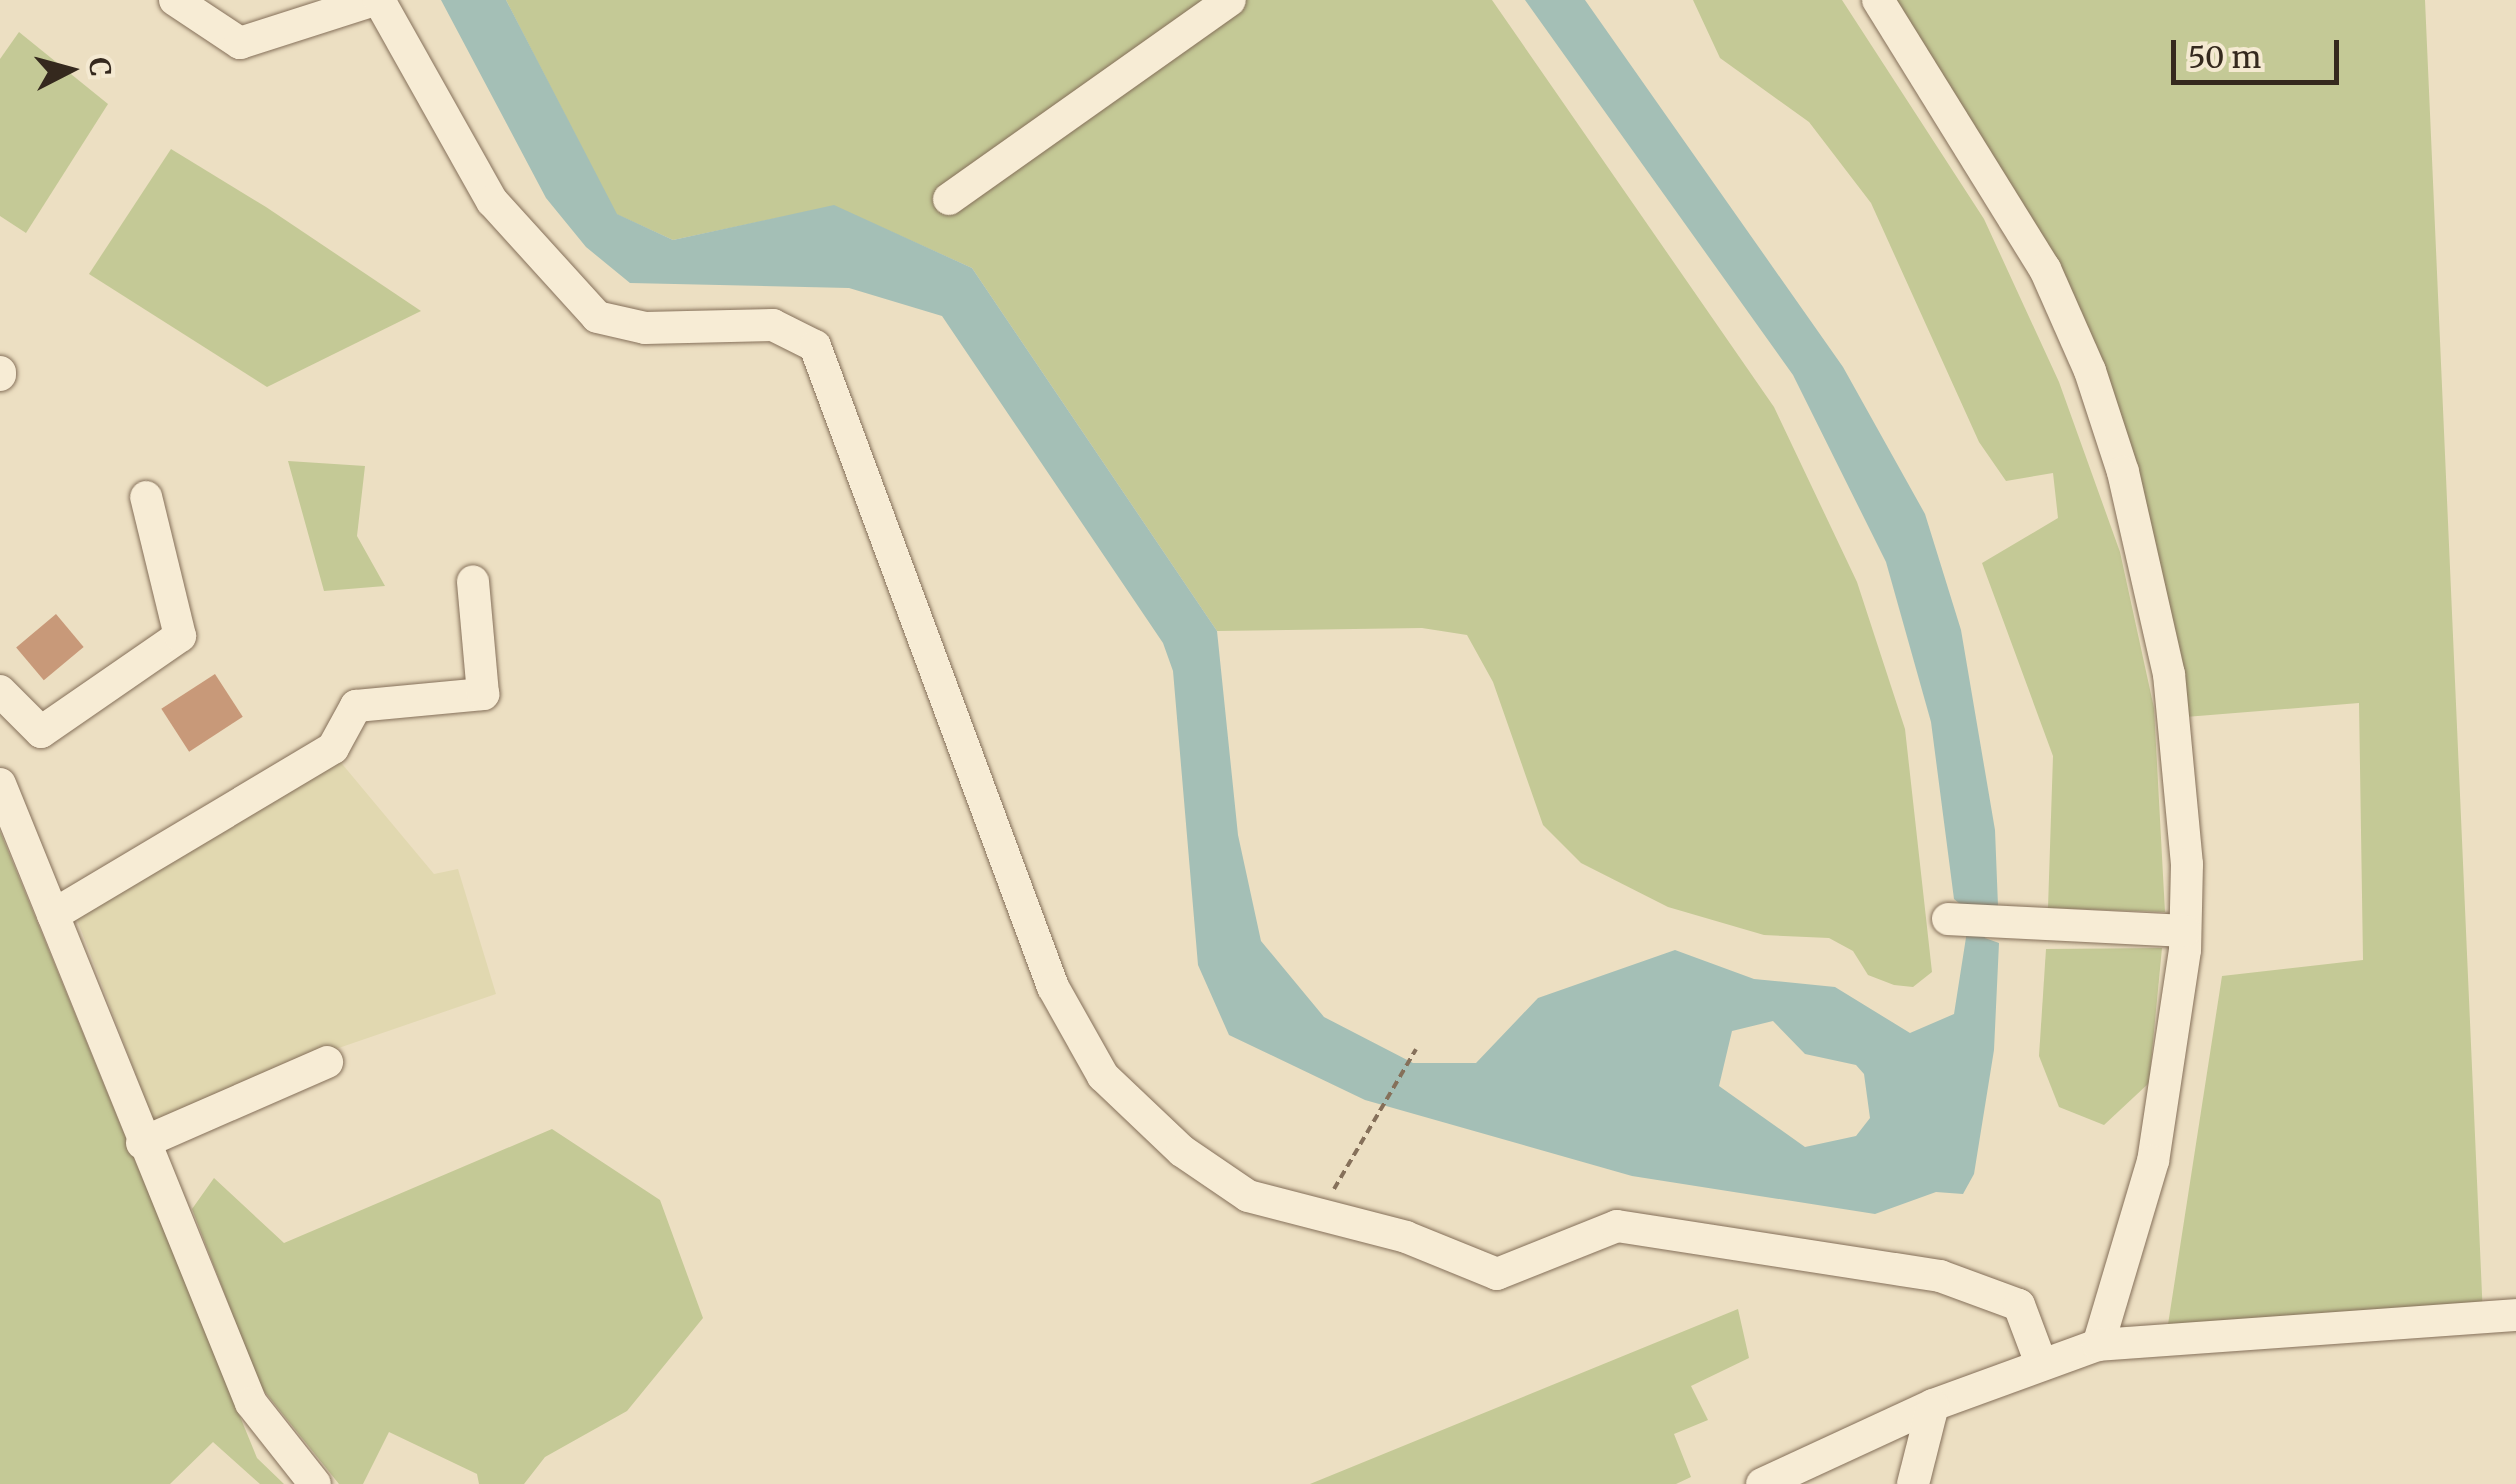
<!DOCTYPE html>
<meta charset="utf-8">
<style>
body{margin:0}
#map{position:relative;width:2516px;height:1484px;overflow:hidden;background:#ecdfc2;font-family:Merriweather,serif}
div>[style]{position:absolute}
[style*='--x']{left:calc(var(--x)*1px);top:calc(var(--y)*1px);width:calc(var(--w)*1px);rotate:calc(var(--a)*1deg)}
.farmland>*{inset:0;background:#e1d8b0}
.green>*{inset:0;background:#c4c996}
.water>*{inset:0;background:#a4bfb6}
.building>*{inset:0;background:#c89979;transform-origin:0 0}
.path>*{height:4px;margin-top:-2px;transform-origin:0;background:repeating-linear-gradient(90deg,#85705a 0 8px,transparent 0 13px)}
.roads{filter:drop-shadow(0 0 2px #85705a) drop-shadow(0 0 2px #85705a)}
.minor>*{height:32px;margin:-16px;padding:0 16px;transform-origin:16px;border-radius:16px;background:#f7ecd5}
span{translate:-50% -50%;white-space:nowrap;text-align:center;line-height:1.15;-webkit-text-stroke:10px #f4e9d1;paint-order:stroke}
.north{position:absolute;left:20px;top:20px;width:100px;height:100px;-webkit-text-stroke:8px #f4e9d1;paint-order:stroke;rotate:84deg;font-size:28px;font-weight:700;line-height:40px;text-align:center;color:#35291e}
.north::after{content:'';display:block;margin:auto;width:35px;height:45px;background:#35291e;clip-path:polygon(50% 0,100% 100%,50% 72%,0 100%)}
.scale{position:absolute;left:2171px;top:40px;width:168px;height:45px;box-sizing:border-box;border:5px solid #35291e;border-top:0;padding-left:12px;font-size:30px;line-height:35px;white-space:nowrap;color:#35291e;-webkit-text-stroke:8px #f4e9d1;paint-order:stroke}
</style>
<div id="map">
<div class="farmland">
<div style="clip-path:polygon(338px 759px,434px 874px,458px 869px,496px 994px,327px 1052px,155px 1125px,75px 914px)"></div>
</div>
<div class="green">
<div style="clip-path:polygon(506px 0,1492px 0,1774px 407px,1857px 582px,1905px 729px,1932px 972px,1913px 987px,1894px 985px,1868px 975px,1853px 951px,1829px 938px,1764px 935px,1668px 907px,1581px 863px,1543px 825px,1493px 682px,1467px 635px,1422px 628px,1217px 631px,972px 268px,834px 206px,673px 240px,616px 214px)"></div>
<div style="clip-path:polygon(1693px 0,1842px 0,1984px 219px,2059px 382px,2120px 552px,2154px 708px,2165px 912px,2048px 908px,2053px 756px,1982px 563px,2058px 518px,2053px 473px,2006px 481px,1979px 442px,1871px 203px,1809px 122px,1720px 58px)"></div>
<div style="clip-path:polygon(1878px 0,2425px 0,2483px 1317px,2167px 1331px,2222px 976px,2363px 960px,2359px 703px,2173px 718px,2090px 371px)"></div>
<div style="clip-path:polygon(19px 32px,108px 104px,26px 233px,0 216px,0 59px)"></div>
<div style="clip-path:polygon(171px 149px,266px 207px,421px 311px,267px 387px,89px 274px)"></div>
<div style="clip-path:polygon(288px 461px,365px 466px,357px 536px,385px 586px,324px 591px)"></div>
<div style="clip-path:polygon(0 831px,257px 1458px,284px 1484px,260px 1484px,213px 1442px,170px 1484px,0 1484px)"></div>
<div style="clip-path:polygon(2162px 948px,2149px 1083px,2104px 1125px,2059px 1107px,2039px 1056px,2046px 949px)"></div>
<div style="clip-path:polygon(552px 1129px,660px 1200px,703px 1318px,627px 1411px,545px 1457px,524px 1484px,479px 1484px,477px 1474px,389px 1432px,363px 1484px,339px 1484px,260px 1386px,192px 1209px,214px 1178px,284px 1243px)"></div>
<div style="clip-path:polygon(1738px 1309px,1749px 1358px,1691px 1386px,1708px 1420px,1674px 1434px,1691px 1477px,1676px 1484px,1310px 1484px)"></div>
</div>
<div class="water">
<div style="clip-path:polygon(evenodd,441px 0,506px 0,617px 214px,673px 240px,834px 205px,972px 268px,1217px 631px,1238px 835px,1261px 941px,1324px 1017px,1413px 1063px,1476px 1063px,1538px 998px,1675px 950px,1754px 979px,1835px 987px,1910px 1033px,1954px 1014px,1970px 912px,1954px 899px,1931px 722px,1886px 562px,1793px 375px,1525px 0,1585px 0,1843px 367px,1925px 514px,1961px 630px,1995px 830px,1998px 906px,1982px 913px,1985px 938px,1999px 943px,1994px 1050px,1974px 1174px,1963px 1194px,1936px 1192px,1875px 1214px,1632px 1176px,1365px 1100px,1229px 1035px,1198px 965px,1173px 671px,1163px 643px,942px 316px,849px 288px,630px 283px,586px 247px,546px 198px,441px 0,1773px 1021px,1805px 1054px,1856px 1065px,1864px 1074px,1870px 1118px,1856px 1136px,1805px 1147px,1719px 1086px,1732px 1031px,1773px 1021px)"></div>
</div>
<div class="building">
<div style="left:56px;top:614px;width:43px;height:52px;rotate:50deg"></div>
<div style="left:215px;top:674px;width:51px;height:64px;rotate:57deg"></div>
</div>
<div class="path">
<div style="--x:1334;--y:1189;--w:162;--a:-59.6"></div>
</div>
<div class="roads">
<div class="minor">
<div style="--x:175;--y:0;--w:78;--a:33.5"></div>
<div style="--x:240;--y:43;--w:141;--a:-17.8"></div>
<div style="--x:379;--y:0;--w:231;--a:60.7"></div>
<div style="--x:492;--y:201;--w:156;--a:47.8"></div>
<div style="--x:597;--y:317;--w:49;--a:12.9"></div>
<div style="--x:645;--y:328;--w:128;--a:-1.3"></div>
<div style="--x:773;--y:325;--w:47;--a:26.6"></div>
<div style="--x:815;--y:346;--w:684;--a:69.63"></div>
<div style="--x:1053;--y:987;--w:102;--a:60.7"></div>
<div style="--x:1103;--y:1076;--w:109;--a:43.5"></div>
<div style="--x:1182;--y:1151;--w:80;--a:34.3"></div>
<div style="--x:1248;--y:1196;--w:163;--a:14.5"></div>
<div style="--x:1406;--y:1237;--w:98;--a:22.1"></div>
<div style="--x:1497;--y:1274;--w:129;--a:-21.8"></div>
<div style="--x:1617;--y:1226;--w:327;--a:8.8"></div>
<div style="--x:1940;--y:1276;--w:84;--a:20.2"></div>
<div style="--x:2019;--y:1305;--w:60;--a:69.4"></div>
<div style="--x:1878;--y:0;--w:317;--a:58.2"></div>
<div style="--x:2045;--y:269;--w:111;--a:66.2"></div>
<div style="--x:2090;--y:371;--w:106;--a:71.9"></div>
<div style="--x:2123;--y:472;--w:207;--a:77.2"></div>
<div style="--x:2169;--y:674;--w:191;--a:84.6"></div>
<div style="--x:2187;--y:864;--w:86;--a:91.3"></div>
<div style="--x:2185;--y:950;--w:213;--a:98.6"></div>
<div style="--x:2153;--y:1161;--w:192;--a:106.6"></div>
<div style="--x:949;--y:199;--w:344;--a:-35.3"></div>
<div style="--x:0;--y:372;--w:3;--a:90"></div>
<div style="--x:0;--y:691;--w:58;--a:45"></div>
<div style="--x:41;--y:732;--w:169;--a:-34.6"></div>
<div style="--x:180;--y:636;--w:143;--a:-103.7"></div>
<div style="--x:0;--y:784;--w:668;--a:67.93"></div>
<div style="--x:251;--y:1403;--w:103;--a:51.7"></div>
<div style="--x:53;--y:915;--w:326;--a:-30.8"></div>
<div style="--x:333;--y:748;--w:48;--a:-61.3"></div>
<div style="--x:356;--y:706;--w:128;--a:-5.4"></div>
<div style="--x:483;--y:694;--w:113;--a:-95.1"></div>
<div style="--x:1948;--y:919;--w:237;--a:2.9"></div>
<div style="--x:142;--y:1143;--w:202;--a:-23.6"></div>
<div style="--x:1762;--y:1484;--w:188;--a:-24.8"></div>
<div style="--x:1933;--y:1405;--w:176;--a:-20"></div>
<div style="--x:2098;--y:1345;--w:419;--a:-4.1"></div>
<div style="--x:1913;--y:1484;--w:81;--a:-75.8"></div>
</div>
</div>
<div class="north">С</div>
<div class="scale">50 m</div>
</div>
